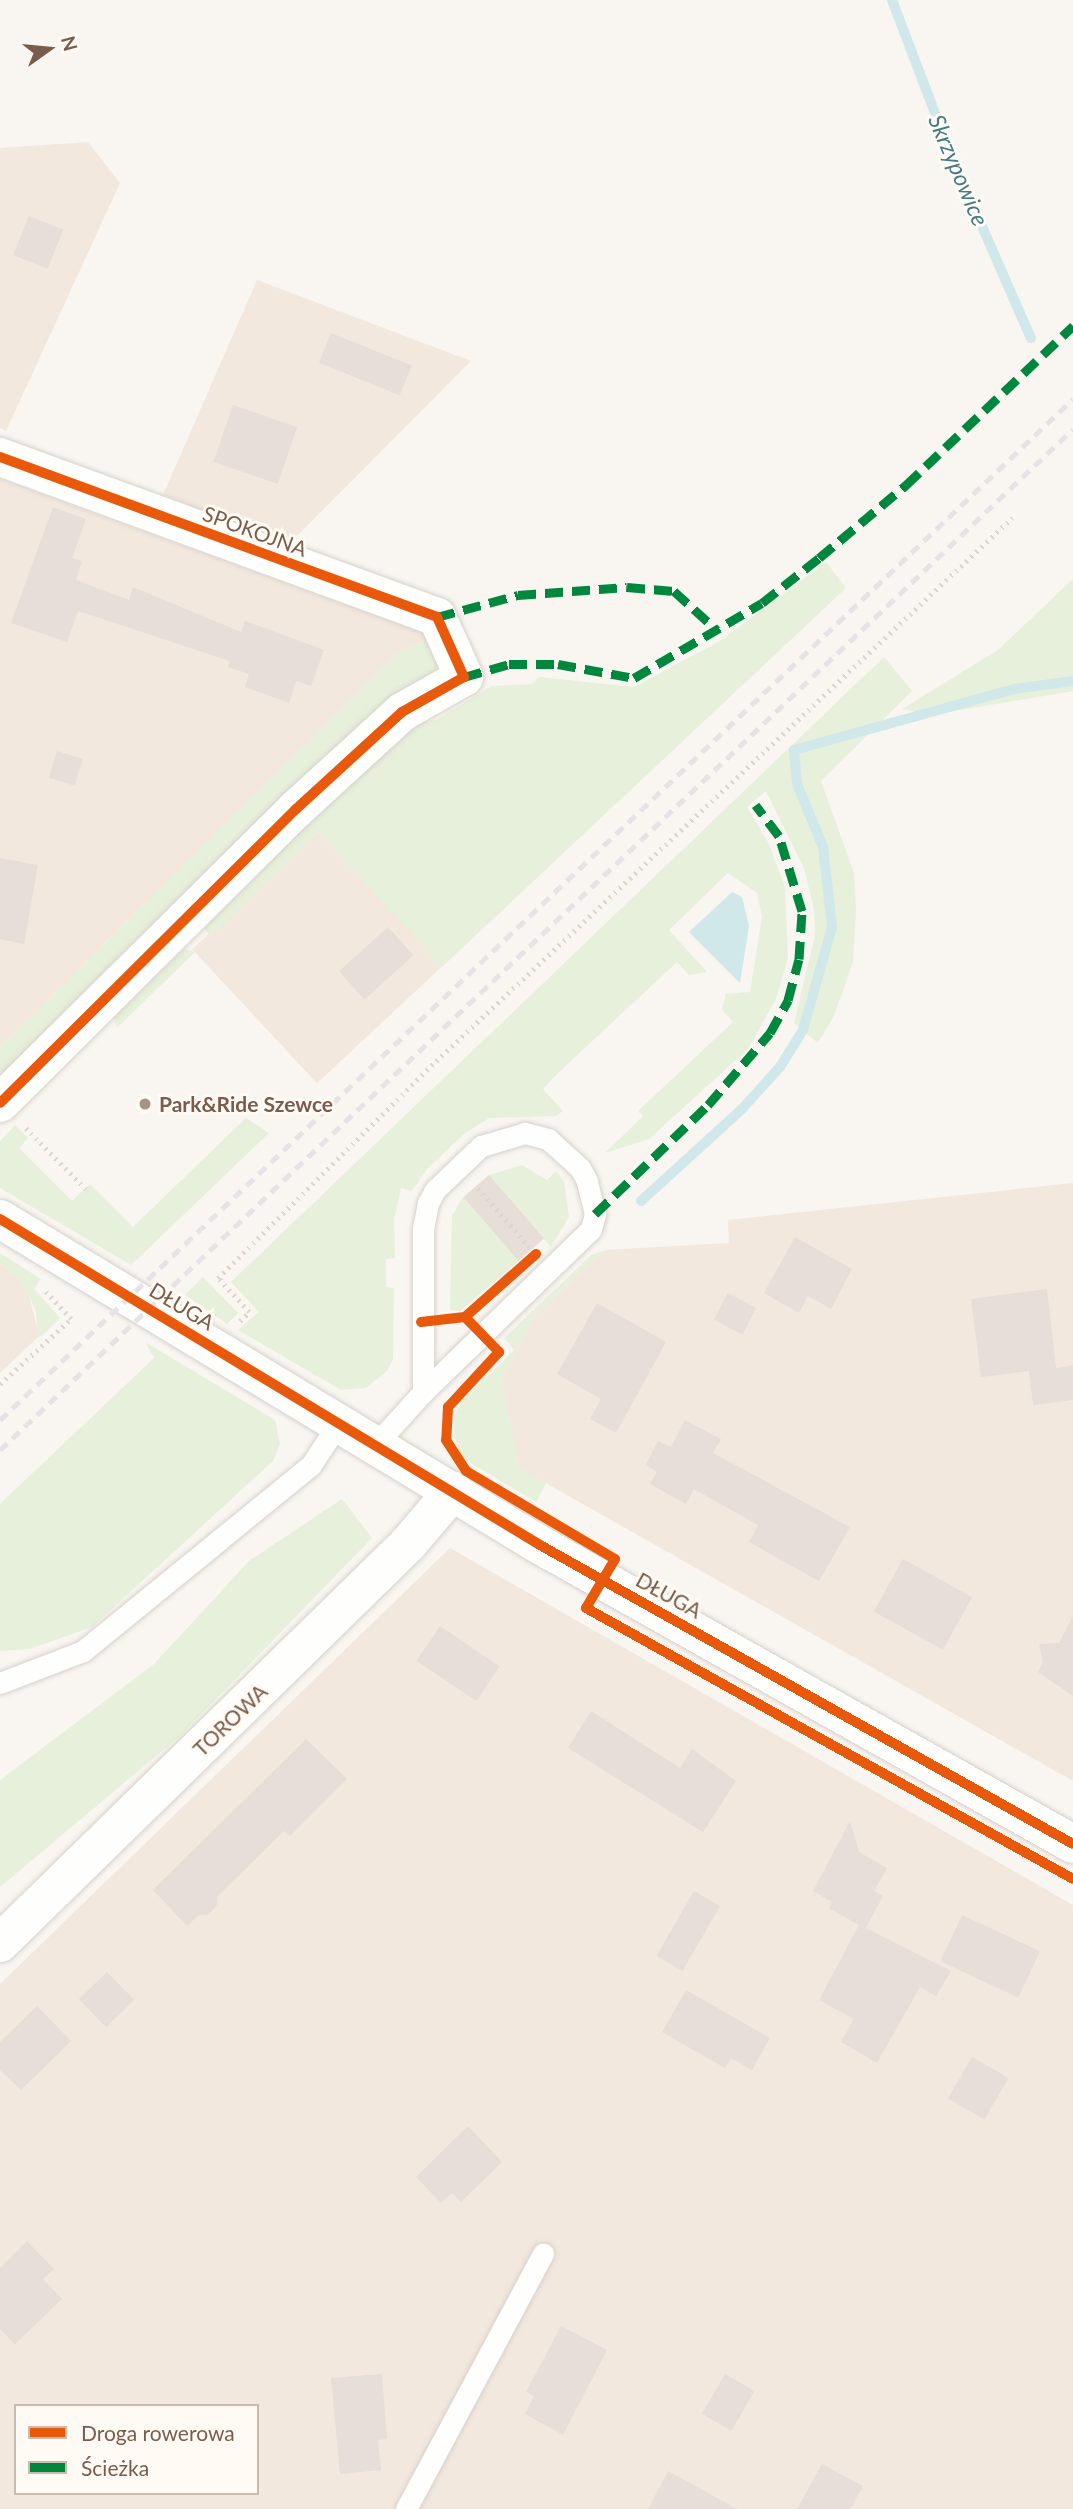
<!DOCTYPE html>
<meta charset="utf-8">
<style>
body{margin:0}
#map{position:relative;width:1073px;height:2509px;overflow:hidden;background:#f9f5f0;font-family:Lato,sans-serif}
div>[style]{position:absolute}
[style*='--x']{left:calc(var(--x)*1px);top:calc(var(--y)*1px);width:calc(var(--w)*1px);rotate:calc(var(--a)*1deg)}
.residential>*{inset:0;background:#f2e8de;transform-origin:0 0}
.green>*{inset:0;background:#e7f0db}
.water>*{inset:0;background:#d0e8ea}
.stream>*{height:10px;margin:-5px;padding:0 5px;transform-origin:5px;border-radius:5px;background:#d0e8ea}
.building>*{inset:0;background:#e6ded7;transform-origin:0 0}
.path>*{height:4.5px;margin-top:-2.25px;transform-origin:0;background:repeating-linear-gradient(90deg,#dcd5d0 0 2px,transparent 0 7px)}
.roads{filter:drop-shadow(0 0 2px #d7d1cb) drop-shadow(0 0 2px #d7d1cb)}
.service>*{height:21px;margin:-10.5px;padding:0 10.5px;transform-origin:10.5px;border-radius:10.5px;background:#fefefd}
.minor>*{height:38px;margin:-19px;padding:0 19px;transform-origin:19px;border-radius:19px;background:#fefefd}
.tertiary>*{height:38px;margin:-19px;padding:0 19px;transform-origin:19px;border-radius:19px;background:#fefefd}
.rail>*{height:5px;margin-top:-2.5px;transform-origin:0;background:repeating-linear-gradient(90deg,#e6e3e7 0 10px,transparent 0 17px)}
.quiet>*{height:9px;margin-top:-4.5px;transform-origin:0;background:repeating-linear-gradient(90deg,#00873e 0 18px,transparent 0 27px)}
.cycleway>*{height:10px;margin:-5px;padding:0 5px;transform-origin:5px;border-radius:5px;background:#e8590c}
.dots>*{width:19px;height:19px;translate:-50% -50%;box-sizing:border-box;border:4px solid #fffaf3;border-radius:50%}
span{translate:-50% -50%;white-space:nowrap;text-align:center;line-height:1.15;-webkit-text-stroke:6px #fffaf3;paint-order:stroke}
.street-label{font-size:21px;color:#7a5c4d}
.poi-label{font-size:21px;color:#7a5c4d;font-weight:700}
.left{translate:0 -50%;text-align:left}
.water-label{font-size:23px;color:#437c86;font-style:italic}
.legend{position:absolute;left:14px;top:2404px;width:245px;height:91px;box-sizing:border-box;background:#fffaf3;border:2px solid #cabbb1;margin:0;padding:9px 12px;list-style:none;font-size:21px;color:#7a5c4d}
.legend li{display:flex;align-items:center;gap:14px;height:35px}
.legend b{width:35px;border:2px solid #cabbb1}
.north{position:absolute;left:14px;top:14px;width:70px;height:70px;-webkit-text-stroke:5px #fffaf3;paint-order:stroke;rotate:75deg;font-size:19px;font-weight:700;line-height:28px;text-align:center;color:#7a5c4d}
.north::after{content:'';display:block;margin:auto;width:24px;height:32px;background:#7a5c4d;clip-path:polygon(50% 0,100% 100%,50% 72%,0 100%)}
</style>
<div id="map">
<div class="residential">
<div style="clip-path:polygon(88px 142px,120px 183px,6px 431px,0 428px,0 148px)"></div>
<div style="clip-path:polygon(257px 280px,471px 361px,287px 546px,163px 495px)"></div>
<div style="clip-path:polygon(0 479px,434px 637px,396px 654px,0 1047px)"></div>
<div style="left:318px;top:832px;width:183px;height:172px;rotate:47deg"></div>
<div style="clip-path:polygon(1073px 1183px,1073px 1781px,519px 1468px,501px 1380px,536px 1314px,606px 1250px,729px 1243px,728px 1220px)"></div>
<div style="clip-path:polygon(0 1264px,18px 1277px,29px 1296px,38px 1331px,38px 1337px,0 1373px)"></div>
<div style="clip-path:polygon(evenodd,450px 1548px,1073px 1905px,1073px 2509px,0 2509px,0 1984px,450px 1548px,16px 2406px,257px 2406px,257px 2493px,16px 2493px,16px 2406px)"></div>
</div>
<div class="green">
<div style="clip-path:polygon(826px 562px,846px 588px,442px 967px,318px 832px,211px 937px,197px 921px,410px 725px,436px 720px,492px 686px,532px 684px,539px 677px,634px 687px,720px 641px)"></div>
<div style="clip-path:polygon(1073px 579px,1073px 691px,931px 715px,902px 709px,998px 650px)"></div>
<div style="clip-path:polygon(434px 637px,451px 670px,0 1081px,0 1047px,396px 654px)"></div>
<div style="clip-path:polygon(884px 657px,912px 691px,821px 781px,854px 873px,856px 910px,853px 962px,834px 1016px,818px 1043px,794px 1023px,815px 936px,814px 910px,804px 868px,766px 791px,747px 807px,769px 844px,785px 887px,788px 958px,776px 999px,748px 1049px,649px 1139px,605px 1153px,643px 1116px,638px 1111px,733px 1022px,722px 1010px,726px 994px,750px 992px,762px 917px,757px 893px,728px 873px,669px 930px,707px 972px,689px 975px,677px 962px,557px 1074px,543px 1089px,563px 1111px,556px 1116px,489px 1118px,465px 1133px,427px 1169px,412px 1191px,401px 1188px,394px 1220px,395px 1258px,386px 1259px,386px 1287px,394px 1288px,393px 1359px,387px 1371px,366px 1388px,341px 1390px,238px 1330px,259px 1312px,231px 1282px)"></div>
<div style="clip-path:polygon(174px 946px,195px 952px,117px 1028px,111px 1009px)"></div>
<div style="clip-path:polygon(246px 1118px,269px 1133px,131px 1265px,0 1188px,0 1141px,15px 1125px,28px 1138px,19px 1148px,72px 1201px,90px 1184px,133px 1227px)"></div>
<div style="clip-path:polygon(522px 1165px,547px 1180px,556px 1171px,564px 1182px,569px 1217px,551px 1247px,489px 1175px)"></div>
<div style="clip-path:polygon(463px 1197px,519px 1261px,460px 1311px,450px 1310px,452px 1216px)"></div>
<div style="clip-path:polygon(606px 1250px,536px 1314px,501px 1380px,519px 1468px,546px 1483px,536px 1502px,461px 1457px,454px 1436px,454px 1417px,462px 1401px,514px 1350px,504px 1338px,591px 1255px)"></div>
<div style="clip-path:polygon(0 1253px,41px 1279px,34px 1289px,60px 1318px,43px 1335px,38px 1337px,36px 1311px,29px 1296px,18px 1277px,0 1264px)"></div>
<div style="clip-path:polygon(203px 1277px,238px 1313px,227px 1324px,185px 1295px)"></div>
<div style="clip-path:polygon(145px 1342px,275px 1420px,280px 1444px,273px 1461px,92px 1627px,30px 1649px,0 1651px,0 1504px,154px 1358px)"></div>
<div style="clip-path:polygon(342px 1499px,372px 1538px,180px 1736px,0 1887px,0 1780px,154px 1664px,249px 1561px)"></div>
</div>
<div class="water">
<div style="clip-path:polygon(732px 892px,742px 897px,749px 926px,740px 983px,689px 932px)"></div>
</div>
<div class="stream">
<div style="--x:892;--y:0;--w:164;--a:69.2"></div>
<div style="--x:950;--y:153;--w:202;--a:66.4"></div>
<div style="--x:641;--y:1201;--w:137;--a:-42.3"></div>
<div style="--x:742;--y:1109;--w:57;--a:-47.9"></div>
<div style="--x:780;--y:1067;--w:44;--a:-58.1"></div>
<div style="--x:803;--y:1030;--w:107;--a:-74.3"></div>
<div style="--x:832;--y:927;--w:81;--a:-96.4"></div>
<div style="--x:823;--y:847;--w:68;--a:-112.4"></div>
<div style="--x:797;--y:784;--w:34;--a:-95"></div>
<div style="--x:794;--y:750;--w:228;--a:-15.5"></div>
<div style="--x:1014;--y:689;--w:60;--a:-7.7"></div>
</div>
<div class="building">
<div style="left:29px;top:216px;width:37px;height:42px;rotate:22deg"></div>
<div style="left:331px;top:333px;width:87px;height:32px;rotate:22deg"></div>
<div style="left:233px;top:405px;width:68px;height:60px;rotate:19deg"></div>
<div style="clip-path:polygon(53px 507px,86px 519px,72px 558px,82px 561px,76px 580px,129px 600px,133px 587px,241px 632px,245px 621px,324px 650px,311px 686px,296px 681px,289px 703px,245px 687px,249px 674px,228px 667px,230px 661px,78px 611px,67px 642px,11px 623px)"></div>
<div style="left:57px;top:751px;width:27px;height:28px;rotate:17deg"></div>
<div style="clip-path:polygon(0 858px,38px 865px,24px 944px,0 939px)"></div>
<div style="left:388px;top:927px;width:38px;height:66px;rotate:48deg"></div>
<div style="left:489px;top:1175px;width:84px;height:34px;rotate:49deg"></div>
<div style="clip-path:polygon(795px 1237px,852px 1269px,831px 1309px,808px 1296px,799px 1313px,764px 1293px)"></div>
<div style="clip-path:polygon(1047px 1289px,1056px 1368px,1073px 1365px,1073px 1400px,1033px 1405px,1029px 1371px,981px 1377px,971px 1299px)"></div>
<div style="left:728px;top:1293px;width:32px;height:30px;rotate:28deg"></div>
<div style="clip-path:polygon(597px 1303px,666px 1342px,616px 1433px,590px 1419px,601px 1399px,557px 1374px)"></div>
<div style="clip-path:polygon(685px 1420px,721px 1439px,713px 1453px,850px 1527px,819px 1581px,749px 1542px,758px 1525px,694px 1489px,686px 1504px,650px 1484px,657px 1472px,646px 1465px,658px 1441px,671px 1447px)"></div>
<div style="left:903px;top:1559px;width:79px;height:60px;rotate:29deg"></div>
<div style="clip-path:polygon(1073px 1616px,1073px 1696px,1038px 1672px,1043px 1662px,1039px 1644px,1059px 1643px)"></div>
<div style="left:440px;top:1626px;width:72px;height:42px;rotate:34deg"></div>
<div style="clip-path:polygon(591px 1711px,680px 1768px,692px 1749px,736px 1781px,703px 1832px,568px 1748px)"></div>
<div style="clip-path:polygon(306px 1739px,347px 1779px,290px 1836px,284px 1831px,217px 1897px,217px 1905px,208px 1915px,199px 1915px,187px 1926px,153px 1890px)"></div>
<div style="clip-path:polygon(850px 1821px,859px 1852px,887px 1868px,874px 1891px,883px 1896px,866px 1928px,951px 1971px,936px 1996px,920px 1987px,877px 2063px,841px 2042px,854px 2019px,819px 2000px,859px 1925px,829px 1908px,832px 1902px,813px 1891px)"></div>
<div style="left:694px;top:1891px;width:30px;height:75px;rotate:30deg"></div>
<div style="left:962px;top:1915px;width:86px;height:51px;rotate:25deg"></div>
<div style="left:107px;top:1972px;width:39px;height:39px;rotate:46deg"></div>
<div style="clip-path:polygon(686px 1990px,770px 2038px,752px 2070px,731px 2058px,725px 2068px,662px 2032px)"></div>
<div style="clip-path:polygon(37px 2006px,71px 2041px,21px 2090px,0 2070px,0 2042px)"></div>
<div style="left:972px;top:2057px;width:42px;height:48px;rotate:30deg"></div>
<div style="clip-path:polygon(468px 2126px,502px 2162px,461px 2202px,452px 2193px,441px 2203px,416px 2177px)"></div>
<div style="clip-path:polygon(27px 2241px,54px 2269px,43px 2279px,62px 2299px,15px 2344px,0 2329px,0 2268px)"></div>
<div style="clip-path:polygon(561px 2326px,607px 2350px,563px 2435px,525px 2414px,534px 2396px,526px 2392px)"></div>
<div style="clip-path:polygon(382px 2374px,387px 2439px,378px 2440px,381px 2470px,340px 2474px,331px 2378px)"></div>
<div style="left:725px;top:2374px;width:34px;height:46px;rotate:30deg"></div>
<div style="clip-path:polygon(822px 2464px,863px 2486px,850px 2509px,797px 2509px)"></div>
<div style="clip-path:polygon(668px 2471px,737px 2509px,648px 2509px)"></div>
</div>
<div class="path">
<div style="--x:26;--y:1128;--w:86;--a:45.5"></div>
<div style="--x:478;--y:1188;--w:82;--a:48.9"></div>
<div style="--x:240;--y:1321;--w:13;--a:-45"></div>
<div style="--x:249;--y:1312;--w:46;--a:-132.4"></div>
<div style="--x:218;--y:1278;--w:308;--a:-44.9"></div>
<div style="--x:436;--y:1061;--w:792;--a:-43.31"></div>
<div style="--x:0;--y:1384;--w:96;--a:-42.5"></div>
<div style="--x:71;--y:1319;--w:37;--a:-133"></div>
</div>
<div class="roads">
<div class="service">
<div style="--x:375;--y:1445;--w:72;--a:-47.8"></div>
<div style="--x:423;--y:1392;--w:234;--a:-44.1"></div>
<div style="--x:591;--y:1229;--w:16;--a:-75"></div>
<div style="--x:595;--y:1214;--w:34;--a:-104"></div>
<div style="--x:587;--y:1181;--w:15;--a:-118"></div>
<div style="--x:580;--y:1168;--w:43;--a:-137.8"></div>
<div style="--x:548;--y:1139;--w:24;--a:-165"></div>
<div style="--x:525;--y:1133;--w:46;--a:163.5"></div>
<div style="--x:481;--y:1146;--w:64;--a:136.3"></div>
<div style="--x:435;--y:1190;--w:15;--a:118"></div>
<div style="--x:428;--y:1203;--w:25;--a:101"></div>
<div style="--x:423;--y:1228;--w:164;--a:90"></div>
<div style="--x:0;--y:1683;--w:89;--a:-21.1"></div>
<div style="--x:83;--y:1651;--w:294;--a:-39.2"></div>
<div style="--x:311;--y:1465;--w:49;--a:-56.6"></div>
<div style="--x:406;--y:2509;--w:290;--a:-61.8"></div>
</div>
<div class="minor">
<div style="--x:0;--y:457;--w:465;--a:20.1"></div>
<div style="--x:437;--y:617;--w:66;--a:65.8"></div>
<div style="--x:464;--y:677;--w:71;--a:150.6"></div>
<div style="--x:402;--y:712;--w:144;--a:137.5"></div>
<div style="--x:296;--y:809;--w:417;--a:135.2"></div>
<div style="--x:0;--y:1943;--w:571;--a:-44.36"></div>
<div style="--x:408;--y:1544;--w:70;--a:-49.7"></div>
</div>
<div class="tertiary">
<div style="--x:0;--y:1219;--w:631;--a:31.12"></div>
<div style="--x:540;--y:1545;--w:611;--a:29.29"></div>
</div>
</div>
<div class="rail">
<div style="--x:0;--y:1420;--w:1481;--a:-43.58"></div>
<div style="--x:0;--y:1450;--w:1481;--a:-43.58"></div>
</div>
<div class="quiet">
<div style="--x:437;--y:617;--w:84;--a:-15.2"></div>
<div style="--x:518;--y:595;--w:109;--a:-4.2"></div>
<div style="--x:627;--y:587;--w:47;--a:4.9"></div>
<div style="--x:674;--y:591;--w:58;--a:42.2"></div>
<div style="--x:464;--y:677;--w:47;--a:-16.1"></div>
<div style="--x:509;--y:664;--w:49;--a:0"></div>
<div style="--x:558;--y:664;--w:77;--a:10.4"></div>
<div style="--x:634;--y:678;--w:148;--a:-30.4"></div>
<div style="--x:762;--y:603;--w:73;--a:-38.3"></div>
<div style="--x:819;--y:558;--w:114;--a:-40"></div>
<div style="--x:906;--y:485;--w:231;--a:-43.6"></div>
<div style="--x:595;--y:1214;--w:157;--a:-44"></div>
<div style="--x:708;--y:1105;--w:95;--a:-49.3"></div>
<div style="--x:770;--y:1033;--w:38;--a:-61"></div>
<div style="--x:788;--y:1000;--w:42;--a:-75"></div>
<div style="--x:799;--y:959;--w:48;--a:-86.4"></div>
<div style="--x:802;--y:911;--w:78;--a:-107"></div>
<div style="--x:779;--y:836;--w:39;--a:-127"></div>
</div>
<div class="cycleway">
<div style="--x:0;--y:457;--w:465;--a:20.1"></div>
<div style="--x:437;--y:617;--w:66;--a:65.8"></div>
<div style="--x:464;--y:677;--w:71;--a:150.6"></div>
<div style="--x:402;--y:712;--w:144;--a:137.5"></div>
<div style="--x:296;--y:809;--w:417;--a:135.2"></div>
<div style="--x:0;--y:1219;--w:631;--a:31.12"></div>
<div style="--x:540;--y:1545;--w:611;--a:29.29"></div>
<div style="--x:465;--y:1317;--w:49;--a:45.8"></div>
<div style="--x:499;--y:1352;--w:75;--a:132.8"></div>
<div style="--x:448;--y:1407;--w:33;--a:93"></div>
<div style="--x:446;--y:1440;--w:37;--a:57"></div>
<div style="--x:466;--y:1471;--w:173;--a:30.6"></div>
<div style="--x:615;--y:1559;--w:57;--a:120.6"></div>
<div style="--x:586;--y:1608;--w:557;--a:29.09"></div>
<div style="--x:421;--y:1322;--w:44;--a:-6.5"></div>
<div style="--x:465;--y:1317;--w:95;--a:-41.6"></div>
</div>
<div class="dots">
<div style="left:145px;top:1104px;background:#a69286"></div>
</div>
<div class="street-label">
<span style="left:255px;top:531px;rotate:20deg">SPOKOJNA</span>
<span style="left:182px;top:1306px;rotate:31deg">DŁUGA</span>
<span style="left:669px;top:1595px;rotate:29deg">DŁUGA</span>
<span style="left:230px;top:1720px;rotate:-44deg">TOROWA</span>
</div>
<div class="poi-label">
<span class="left" style="left:159px;top:1104px">Park&amp;Ride Szewce</span>
</div>
<div class="water-label">
<span style="left:959px;top:170px;rotate:67deg">Skrzypowice</span>
</div>
<ul class="legend">
<li><b style="height:9px;background:#e8590c"></b>Droga rowerowa</li>
<li><b style="height:9px;background:#00873e"></b>Ścieżka</li>
</ul>
<div class="north">N</div>
</div>
